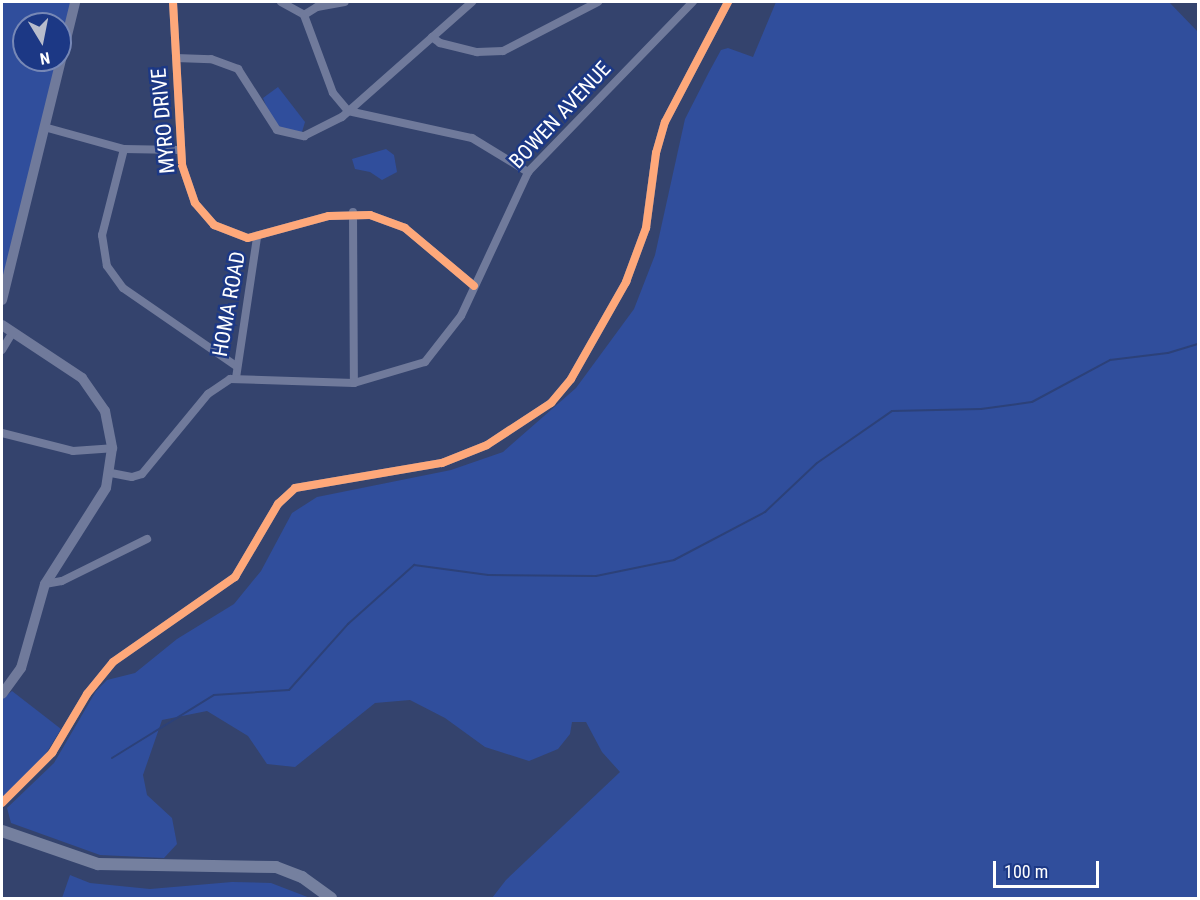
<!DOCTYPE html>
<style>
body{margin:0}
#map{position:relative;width:1200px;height:900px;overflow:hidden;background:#34436d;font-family:"Roboto Condensed",sans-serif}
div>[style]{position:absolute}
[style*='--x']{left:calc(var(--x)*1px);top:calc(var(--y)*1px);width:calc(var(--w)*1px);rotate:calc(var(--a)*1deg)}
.green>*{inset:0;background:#304e9c}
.stream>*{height:2px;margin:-1px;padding:0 1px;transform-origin:1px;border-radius:1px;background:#2c4179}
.minor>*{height:8px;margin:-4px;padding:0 4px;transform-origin:4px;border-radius:4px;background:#707a9b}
.tertiary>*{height:10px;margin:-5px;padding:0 5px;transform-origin:5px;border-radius:5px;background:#707a9b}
.secondary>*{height:12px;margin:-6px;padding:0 6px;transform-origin:6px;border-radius:6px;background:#75809f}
.cycleway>*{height:8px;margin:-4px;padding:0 4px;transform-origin:4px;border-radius:4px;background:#fea87a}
span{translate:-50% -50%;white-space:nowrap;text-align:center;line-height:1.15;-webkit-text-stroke:5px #1c3885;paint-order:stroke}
.street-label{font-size:21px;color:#fff}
.frame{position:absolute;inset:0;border:3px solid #fff;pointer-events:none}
.north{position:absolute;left:12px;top:12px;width:60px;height:60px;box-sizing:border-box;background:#1c3885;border:2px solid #7788b6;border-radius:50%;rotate:170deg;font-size:16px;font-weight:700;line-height:24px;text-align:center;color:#fff}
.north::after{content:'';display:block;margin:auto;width:21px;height:27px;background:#b8bdcc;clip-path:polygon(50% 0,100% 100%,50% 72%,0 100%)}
.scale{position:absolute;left:993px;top:861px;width:106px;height:27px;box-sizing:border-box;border:3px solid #fff;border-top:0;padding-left:8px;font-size:18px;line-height:21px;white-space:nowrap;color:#fff;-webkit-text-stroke:4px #1c3885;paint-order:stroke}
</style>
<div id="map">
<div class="green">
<div style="clip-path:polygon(2px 2px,73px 2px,60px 49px,60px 24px,24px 24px,24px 60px,57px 60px,2px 281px)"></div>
<div style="clip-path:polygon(776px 2px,1169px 2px,1198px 32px,1198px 898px,492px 898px,506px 880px,620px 772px,602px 752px,586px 722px,572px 722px,570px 734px,558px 749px,529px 761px,485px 747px,445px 718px,410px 700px,375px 703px,295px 767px,267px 764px,248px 736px,207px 711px,162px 720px,143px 775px,147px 795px,172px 818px,177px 844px,164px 858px,100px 855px,11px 823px,7px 808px,54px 763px,96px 691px,107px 680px,135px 673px,177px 639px,234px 604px,261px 571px,292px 513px,317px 497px,451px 470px,503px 452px,576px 388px,634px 309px,655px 255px,685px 119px,709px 72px,721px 50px,728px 48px,753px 57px)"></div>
<div style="clip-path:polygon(278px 87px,305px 122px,302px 132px,287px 132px,272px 121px,263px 98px)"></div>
<div style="clip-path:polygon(386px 149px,394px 155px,397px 172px,382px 180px,370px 172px,355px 169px,352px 159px)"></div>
<div style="clip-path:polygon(12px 691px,61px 729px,42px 760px,2px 800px,2px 699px)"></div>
<div style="clip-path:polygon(70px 875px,90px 883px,150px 889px,232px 882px,271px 883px,310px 898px,62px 898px)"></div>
</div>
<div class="stream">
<div style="--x:112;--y:758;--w:120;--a:-31.7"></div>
<div style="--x:214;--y:695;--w:75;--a:-3.8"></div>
<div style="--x:289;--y:690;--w:89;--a:-48.2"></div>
<div style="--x:348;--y:624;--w:89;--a:-41.8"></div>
<div style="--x:414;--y:565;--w:75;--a:7.7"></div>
<div style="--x:488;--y:575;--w:108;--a:0.5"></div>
<div style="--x:596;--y:576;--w:80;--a:-11.6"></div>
<div style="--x:674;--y:560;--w:103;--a:-27.8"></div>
<div style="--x:765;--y:512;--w:71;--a:-43.3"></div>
<div style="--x:817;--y:463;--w:91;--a:-34.7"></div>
<div style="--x:892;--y:411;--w:89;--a:-1.3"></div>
<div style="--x:981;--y:409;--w:51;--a:-7.8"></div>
<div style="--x:1032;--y:402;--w:89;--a:-28.3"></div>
<div style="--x:1110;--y:360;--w:58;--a:-6.9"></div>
<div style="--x:1168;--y:353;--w:31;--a:-17"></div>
</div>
<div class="minor">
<div style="--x:173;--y:2;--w:163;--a:86.8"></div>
<div style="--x:182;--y:165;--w:40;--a:71.1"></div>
<div style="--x:195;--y:203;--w:29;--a:49"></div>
<div style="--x:214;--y:225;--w:36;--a:21"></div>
<div style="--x:248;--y:238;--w:84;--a:-15.2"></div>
<div style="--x:329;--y:216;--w:41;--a:-1.4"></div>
<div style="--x:370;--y:215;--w:37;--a:20"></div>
<div style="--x:405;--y:228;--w:90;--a:40"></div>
<div style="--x:281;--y:2;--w:26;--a:29"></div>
<div style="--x:304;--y:15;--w:83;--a:69.6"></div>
<div style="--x:333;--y:93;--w:23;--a:50"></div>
<div style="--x:348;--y:111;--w:127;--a:12.3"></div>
<div style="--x:472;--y:138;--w:66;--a:31.3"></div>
<div style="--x:304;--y:15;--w:15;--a:-32"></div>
<div style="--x:317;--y:7;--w:28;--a:-10"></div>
<div style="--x:432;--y:37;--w:10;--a:37"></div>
<div style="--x:440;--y:43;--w:38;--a:14"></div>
<div style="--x:477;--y:52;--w:26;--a:-2"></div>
<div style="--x:503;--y:51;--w:107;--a:-27.3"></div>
<div style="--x:176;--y:58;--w:35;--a:2"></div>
<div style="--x:211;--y:59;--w:29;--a:20"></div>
<div style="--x:238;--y:69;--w:72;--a:57.4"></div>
<div style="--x:277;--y:130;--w:28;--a:13"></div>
<div style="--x:304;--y:136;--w:42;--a:-26.6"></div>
<div style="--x:342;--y:117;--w:174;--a:-41.5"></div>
<div style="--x:44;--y:127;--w:83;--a:15.4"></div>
<div style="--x:124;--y:149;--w:56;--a:1"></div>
<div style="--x:124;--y:149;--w:89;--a:104.3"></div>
<div style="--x:102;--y:235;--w:31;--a:81"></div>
<div style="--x:107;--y:266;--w:27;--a:54"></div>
<div style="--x:123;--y:288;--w:137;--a:34.6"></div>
<div style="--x:353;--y:212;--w:171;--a:89.7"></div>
<div style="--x:2;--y:350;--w:21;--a:-59"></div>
<div style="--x:236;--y:378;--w:143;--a:-81.5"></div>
<div style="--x:2;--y:433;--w:73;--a:14.2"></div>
<div style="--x:73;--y:451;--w:39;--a:-4"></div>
<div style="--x:111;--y:473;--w:21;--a:11"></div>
<div style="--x:132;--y:477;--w:10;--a:-17"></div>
<div style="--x:142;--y:474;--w:104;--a:-50.5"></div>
<div style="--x:208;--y:394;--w:27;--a:-34"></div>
<div style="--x:230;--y:379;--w:124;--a:1.8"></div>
<div style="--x:354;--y:383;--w:74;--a:-16.5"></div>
<div style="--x:425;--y:362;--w:58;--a:-52"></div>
<div style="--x:461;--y:316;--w:159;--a:-65"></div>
<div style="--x:528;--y:172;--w:237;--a:-45.9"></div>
<div style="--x:45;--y:584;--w:17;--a:-10"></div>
<div style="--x:62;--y:581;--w:95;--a:-26.3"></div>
<div style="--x:2;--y:803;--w:71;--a:-45"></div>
<div style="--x:52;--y:753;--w:69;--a:-59.3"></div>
<div style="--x:87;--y:694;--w:41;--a:-50.9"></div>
<div style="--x:113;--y:662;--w:149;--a:-34.9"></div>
<div style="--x:235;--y:577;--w:85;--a:-59.5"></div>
<div style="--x:278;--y:504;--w:23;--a:-43"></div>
<div style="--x:295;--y:488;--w:149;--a:-9.7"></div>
<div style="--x:442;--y:463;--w:48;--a:-21.8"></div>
<div style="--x:487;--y:445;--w:77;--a:-33.3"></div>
<div style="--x:551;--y:403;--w:31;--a:-50"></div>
<div style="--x:571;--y:379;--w:112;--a:-60.4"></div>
<div style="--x:626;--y:282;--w:58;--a:-69.7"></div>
<div style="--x:646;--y:228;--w:76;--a:-82.4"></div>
<div style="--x:656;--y:153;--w:32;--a:-74"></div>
<div style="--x:665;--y:122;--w:136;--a:-62.3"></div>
</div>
<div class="tertiary">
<div style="--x:2;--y:300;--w:307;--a:-76.2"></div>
<div style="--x:2;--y:325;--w:96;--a:33.5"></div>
<div style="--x:82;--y:378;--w:40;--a:55.1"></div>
<div style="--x:105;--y:411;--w:38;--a:79"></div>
<div style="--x:112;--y:448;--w:40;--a:98.5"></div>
<div style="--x:106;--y:488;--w:114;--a:122.4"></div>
<div style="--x:45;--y:584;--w:87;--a:105.9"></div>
<div style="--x:21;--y:668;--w:32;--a:126"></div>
</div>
<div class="secondary">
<div style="--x:2;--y:831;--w:102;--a:19"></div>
<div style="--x:98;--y:864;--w:178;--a:1"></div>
<div style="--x:276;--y:867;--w:28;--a:21"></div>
<div style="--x:302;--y:877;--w:36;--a:36"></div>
</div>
<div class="cycleway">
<div style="--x:173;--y:2;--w:163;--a:86.8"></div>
<div style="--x:182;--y:165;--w:40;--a:71.1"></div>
<div style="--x:195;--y:203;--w:29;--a:49"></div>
<div style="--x:214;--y:225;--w:36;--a:21"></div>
<div style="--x:248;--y:238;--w:84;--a:-15.2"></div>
<div style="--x:329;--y:216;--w:41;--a:-1.4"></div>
<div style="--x:370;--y:215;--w:37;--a:20"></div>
<div style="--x:405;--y:228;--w:90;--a:40"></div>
<div style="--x:2;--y:803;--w:71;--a:-45"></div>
<div style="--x:52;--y:753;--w:69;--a:-59.3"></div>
<div style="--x:87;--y:694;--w:41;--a:-50.9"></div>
<div style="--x:113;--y:662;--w:149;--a:-34.9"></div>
<div style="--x:235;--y:577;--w:85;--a:-59.5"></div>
<div style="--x:278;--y:504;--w:23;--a:-43"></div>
<div style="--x:295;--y:488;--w:149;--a:-9.7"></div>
<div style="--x:442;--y:463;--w:48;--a:-21.8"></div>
<div style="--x:487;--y:445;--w:77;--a:-33.3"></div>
<div style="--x:551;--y:403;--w:31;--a:-50"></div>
<div style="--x:571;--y:379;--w:112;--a:-60.4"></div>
<div style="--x:626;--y:282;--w:58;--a:-69.7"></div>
<div style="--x:646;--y:228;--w:76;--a:-82.4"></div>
<div style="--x:656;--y:153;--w:32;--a:-74"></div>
<div style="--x:665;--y:122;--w:136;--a:-62.3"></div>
</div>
<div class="street-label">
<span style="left:560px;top:115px;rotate:-47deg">BOWEN AVENUE</span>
<span style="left:163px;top:121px;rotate:-95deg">MYRO DRIVE</span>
<span style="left:229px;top:304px;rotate:-80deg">HOMA ROAD</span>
</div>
<div class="frame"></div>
<div class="north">N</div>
<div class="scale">100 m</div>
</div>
